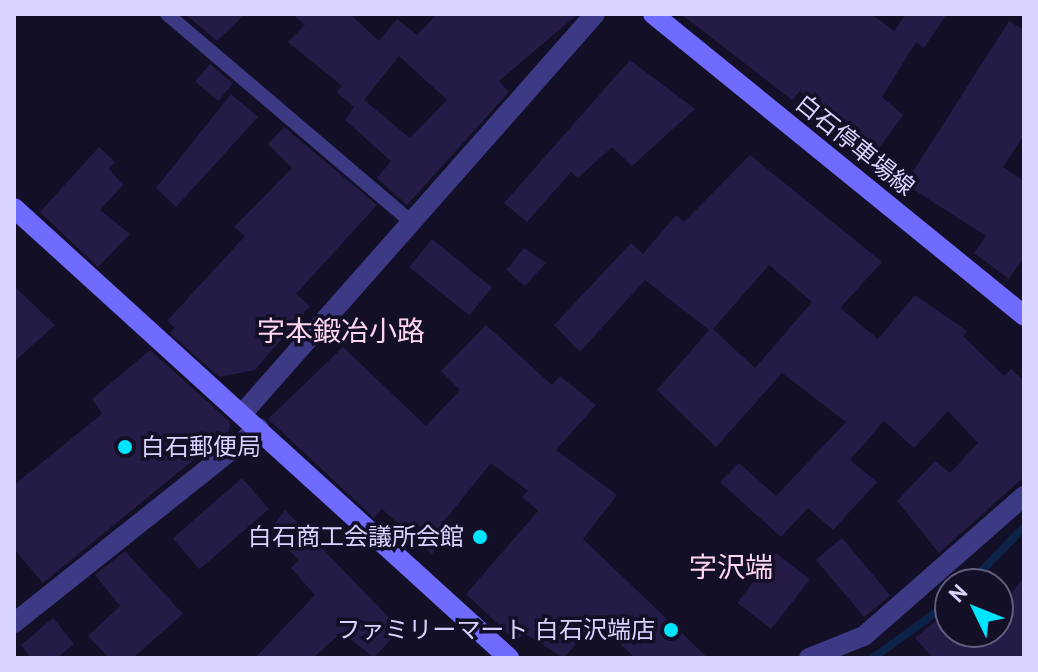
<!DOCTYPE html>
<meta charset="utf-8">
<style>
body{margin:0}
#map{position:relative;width:1038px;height:672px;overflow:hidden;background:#130f26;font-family:"PT Sans","Noto Sans JP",sans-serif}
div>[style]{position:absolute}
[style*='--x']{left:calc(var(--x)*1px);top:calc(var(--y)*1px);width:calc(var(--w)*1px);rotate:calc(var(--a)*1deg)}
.stream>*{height:8px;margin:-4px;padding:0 4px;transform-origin:4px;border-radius:4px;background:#0c2248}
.building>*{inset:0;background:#241b47;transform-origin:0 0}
.lane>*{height:14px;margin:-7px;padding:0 7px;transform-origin:7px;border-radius:7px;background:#3d3a85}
.street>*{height:20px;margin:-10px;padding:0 10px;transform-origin:10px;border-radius:10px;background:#3d3a85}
.secondary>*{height:20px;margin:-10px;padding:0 10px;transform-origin:10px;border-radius:10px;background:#6f6bff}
.dots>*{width:22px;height:22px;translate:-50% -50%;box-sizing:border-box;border:4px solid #130f26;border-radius:50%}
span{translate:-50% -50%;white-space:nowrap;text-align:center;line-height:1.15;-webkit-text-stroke:7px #130f26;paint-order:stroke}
.street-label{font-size:24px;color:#d9d4ff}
.poi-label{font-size:24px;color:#d9d4ff}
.left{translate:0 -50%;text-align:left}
.right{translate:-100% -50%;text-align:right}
.quarter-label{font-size:28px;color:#ffd6f0}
.frame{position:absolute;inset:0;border:16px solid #d9d4ff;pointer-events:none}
.north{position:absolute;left:934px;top:568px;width:80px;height:80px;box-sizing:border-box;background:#130f26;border:2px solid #625e7d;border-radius:50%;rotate:313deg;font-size:22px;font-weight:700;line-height:32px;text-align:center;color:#d9d4ff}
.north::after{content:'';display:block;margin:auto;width:28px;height:36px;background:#00e5ff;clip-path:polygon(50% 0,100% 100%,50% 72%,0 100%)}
</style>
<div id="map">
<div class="stream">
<div style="--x:969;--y:584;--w:79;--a:-46"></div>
<div style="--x:873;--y:658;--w:95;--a:-36"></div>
</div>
<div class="building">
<div style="clip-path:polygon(185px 14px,245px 14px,217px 41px)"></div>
<div style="clip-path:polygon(evenodd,292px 14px,350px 14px,379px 41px,397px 19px,417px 35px,437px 14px,578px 14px,499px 81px,509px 92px,407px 205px,377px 178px,391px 161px,345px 120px,354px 107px,336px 92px,342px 86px,288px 42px,305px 25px,292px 14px,399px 56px,447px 100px,410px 138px,364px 100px,399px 56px)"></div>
<div style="clip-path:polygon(681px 14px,871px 14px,894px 31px,906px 14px,947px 14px,924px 48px,916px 42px,882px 97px,903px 115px,869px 162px,827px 130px,835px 118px,800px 91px,792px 100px)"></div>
<div style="clip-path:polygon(1009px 21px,1024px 30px,1024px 135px,1003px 167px,1024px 181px,1024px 257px,1009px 279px,974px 253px,986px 236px,905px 184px)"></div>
<div style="clip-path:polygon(630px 60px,695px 109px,632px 166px,612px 147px,578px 178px,571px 172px,527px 222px,504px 203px)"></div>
<div style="left:210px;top:64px;width:30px;height:23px;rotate:40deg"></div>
<div style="clip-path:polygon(231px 94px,258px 117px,176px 207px,156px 188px)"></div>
<div style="clip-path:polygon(284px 127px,377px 205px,296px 294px,310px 306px,255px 370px,219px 377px,170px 333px,175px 328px,167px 321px,245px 236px,234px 227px,292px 168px,268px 144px)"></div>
<div style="clip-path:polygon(99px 147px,115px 162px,109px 169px,123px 185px,100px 210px,130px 234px,98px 267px,40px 212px)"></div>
<div style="clip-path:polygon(evenodd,750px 155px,882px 262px,840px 308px,878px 339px,915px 295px,967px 331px,963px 336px,1004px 376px,1011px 369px,1024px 381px,1024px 477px,939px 553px,897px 501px,935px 461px,950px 473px,978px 443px,948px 411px,914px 448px,884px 421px,850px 460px,877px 482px,833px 530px,808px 508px,781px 537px,720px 482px,739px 463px,776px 496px,846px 422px,782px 373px,716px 447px,657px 390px,709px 330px,645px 280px,580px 352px,554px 325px,631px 243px,643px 254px,676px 215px,684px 222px,750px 155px,769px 265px,812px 302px,755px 368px,713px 329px,769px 265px)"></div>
<div style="left:432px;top:239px;width:77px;height:36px;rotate:39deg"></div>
<div style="clip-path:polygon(524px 248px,546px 263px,525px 286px,506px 270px)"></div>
<div style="clip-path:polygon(14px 286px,55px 325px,14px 362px)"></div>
<div style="clip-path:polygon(486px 325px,552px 385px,560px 376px,596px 405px,556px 450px,617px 495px,583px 539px,708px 658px,635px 658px,596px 620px,564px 658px,524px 633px,516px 641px,466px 594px,538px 511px,522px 497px,528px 491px,491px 463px,440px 526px,449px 535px,432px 554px,382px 509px,374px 518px,268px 419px,343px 347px,426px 426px,460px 390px,441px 371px)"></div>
<div style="clip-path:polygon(150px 350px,230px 422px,229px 431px,43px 583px,14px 549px,14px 485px,102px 414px,92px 399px)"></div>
<div style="left:242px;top:478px;width:41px;height:92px;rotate:49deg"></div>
<div style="clip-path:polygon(285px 510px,400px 629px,374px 658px,342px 632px,313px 658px,255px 658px,315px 595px,291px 568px,298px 560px,270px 529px)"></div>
<div style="left:842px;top:538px;width:75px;height:34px;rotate:50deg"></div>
<div style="clip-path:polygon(125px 551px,183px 614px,133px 658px,109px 658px,88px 636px,120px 606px,95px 575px)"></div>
<div style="left:776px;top:553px;width:43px;height:63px;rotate:38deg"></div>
<div style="clip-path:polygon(1024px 577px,1024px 658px,933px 658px,915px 638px,950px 609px,950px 632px,998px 632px,998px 610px)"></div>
<div style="clip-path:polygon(53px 618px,74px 644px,57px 658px,31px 658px,21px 645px)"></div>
</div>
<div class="lane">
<div style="--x:167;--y:14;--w:323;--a:40.4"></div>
</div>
<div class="street">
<div style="--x:242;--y:414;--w:533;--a:-48.57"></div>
<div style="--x:14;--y:623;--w:313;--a:-38.5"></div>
<div style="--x:809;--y:658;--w:59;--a:-21.8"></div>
<div style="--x:864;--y:636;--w:213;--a:-41.2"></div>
</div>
<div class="secondary">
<div style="--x:653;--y:14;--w:478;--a:39.1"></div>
<div style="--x:14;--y:208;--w:669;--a:42.27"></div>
</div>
<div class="dots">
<div style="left:125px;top:447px;background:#00e5ff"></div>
<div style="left:480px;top:537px;background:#00e5ff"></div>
<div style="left:671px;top:630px;background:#00e5ff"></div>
</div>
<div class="street-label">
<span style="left:855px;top:145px;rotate:39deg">白石停車場線</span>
</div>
<div class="poi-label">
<span class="left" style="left:141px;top:447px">白石郵便局</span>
<span class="right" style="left:464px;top:537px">白石商工会議所会館</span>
<span class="right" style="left:655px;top:630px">ファミリーマート 白石沢端店</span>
</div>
<div class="quarter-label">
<span style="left:341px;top:331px">字本鍛冶小路</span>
<span style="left:731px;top:567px">字沢端</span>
</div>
<div class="frame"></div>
<div class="north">N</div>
</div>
